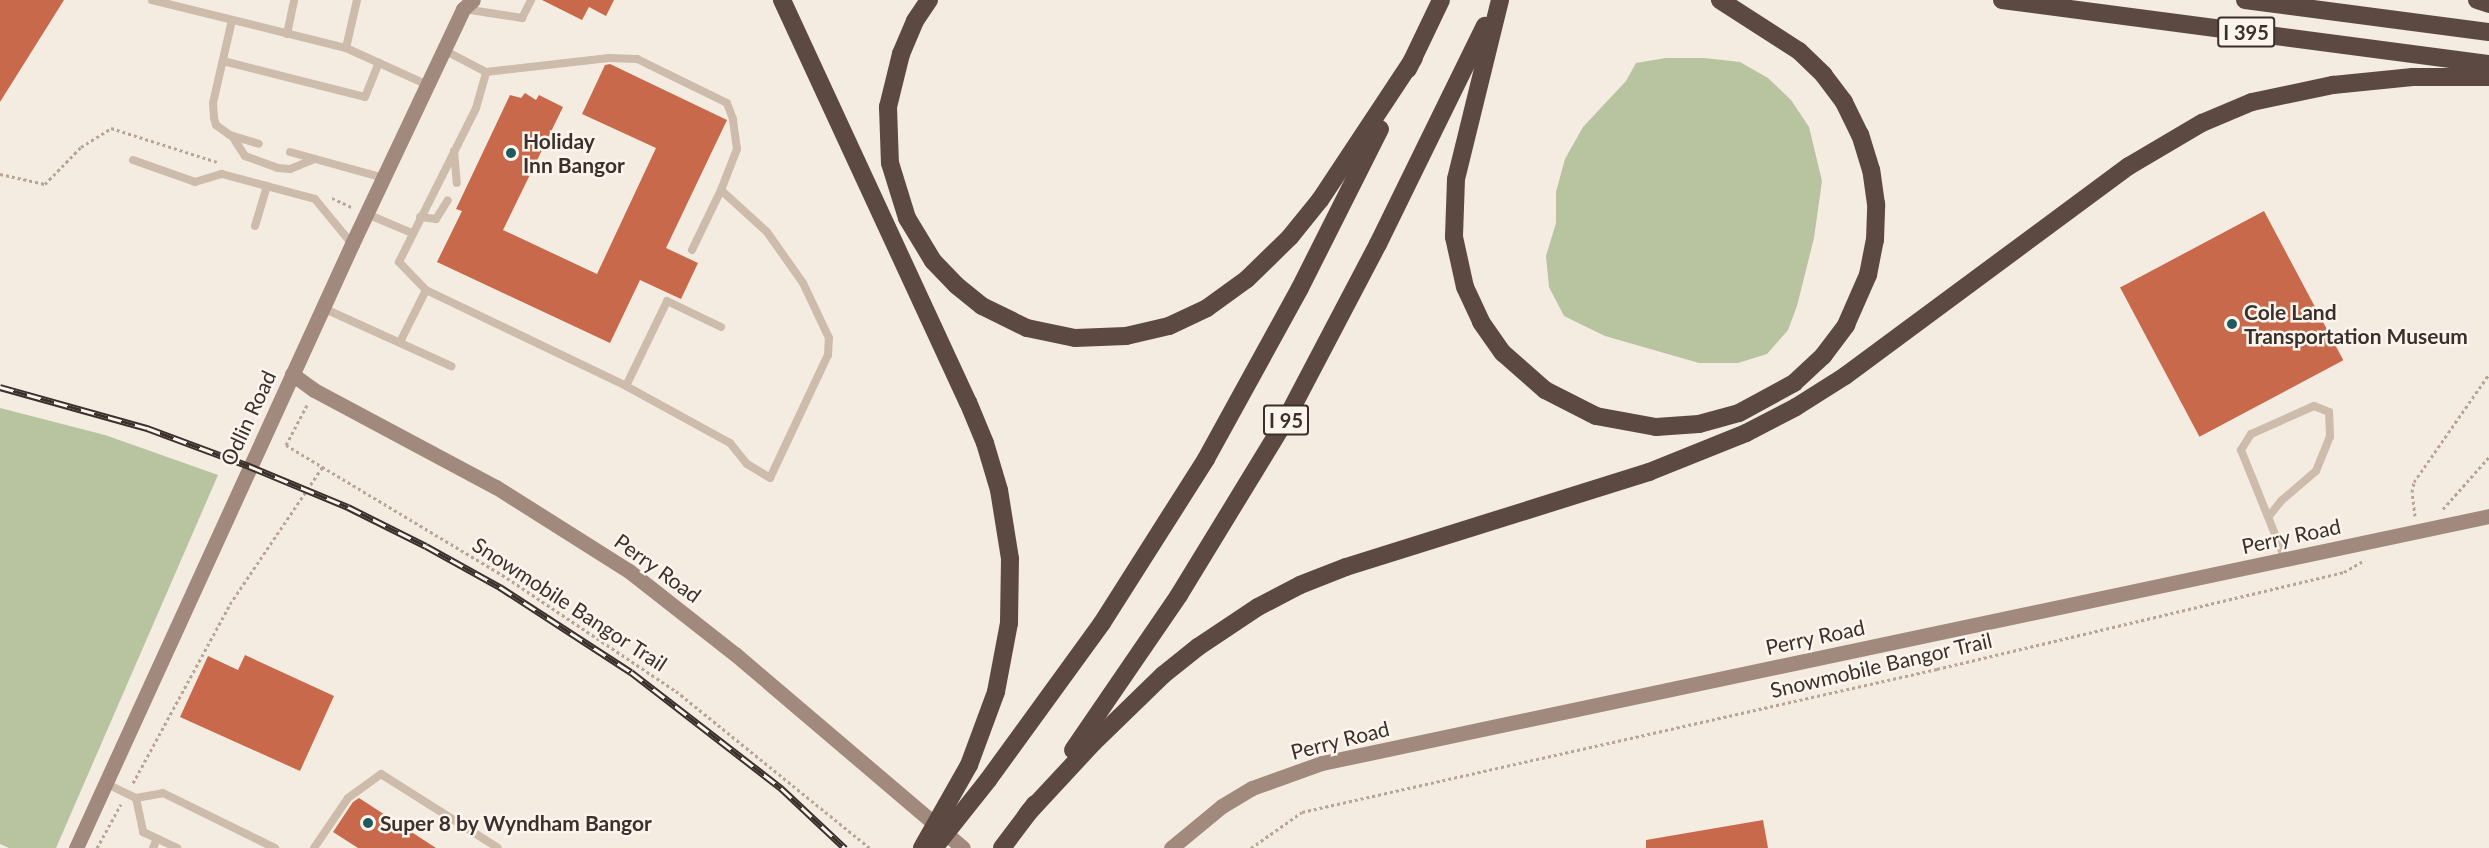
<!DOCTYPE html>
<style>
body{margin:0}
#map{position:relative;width:2489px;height:848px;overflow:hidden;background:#f4ebe1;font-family:Lato,sans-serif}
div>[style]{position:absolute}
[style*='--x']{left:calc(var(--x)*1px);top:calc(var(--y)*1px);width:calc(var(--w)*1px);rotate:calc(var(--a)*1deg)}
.green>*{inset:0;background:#b8c4a0}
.building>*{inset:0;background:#c8694b;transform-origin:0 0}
.path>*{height:3px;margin-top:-1.5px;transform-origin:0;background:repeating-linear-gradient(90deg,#b9a596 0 3px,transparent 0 6px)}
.lane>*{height:8px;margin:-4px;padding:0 4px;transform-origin:4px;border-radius:4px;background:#cdbbac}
.secondary>*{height:15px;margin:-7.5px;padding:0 7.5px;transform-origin:7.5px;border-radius:7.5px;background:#a18a7d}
.highway>*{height:18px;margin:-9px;padding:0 9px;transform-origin:9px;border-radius:9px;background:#5c4a42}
.rail>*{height:7px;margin-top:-3.5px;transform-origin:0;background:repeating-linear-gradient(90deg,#fbf5ee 0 14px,#3b302b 0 28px);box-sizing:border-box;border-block:2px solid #3b302b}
.highway-bridge>*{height:18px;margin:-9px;padding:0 9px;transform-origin:9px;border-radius:9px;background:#5c4a42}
.dots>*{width:16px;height:16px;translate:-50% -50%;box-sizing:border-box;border:3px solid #fbf5ee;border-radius:50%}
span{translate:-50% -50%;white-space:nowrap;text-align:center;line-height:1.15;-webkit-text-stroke:5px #fbf5ee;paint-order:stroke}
.shield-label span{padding:2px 4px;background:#fbf5ee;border:2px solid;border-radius:4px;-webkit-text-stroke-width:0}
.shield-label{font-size:20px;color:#3b302b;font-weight:700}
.poi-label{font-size:21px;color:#3b302b;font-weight:700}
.left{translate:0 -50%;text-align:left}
.street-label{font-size:21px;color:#3b302b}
</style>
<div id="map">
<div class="green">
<div style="clip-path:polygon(1666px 58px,1704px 58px,1740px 62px,1768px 78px,1791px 100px,1809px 127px,1822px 181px,1814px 238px,1797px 306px,1788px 330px,1767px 354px,1738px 363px,1699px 363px,1605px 336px,1564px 316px,1549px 287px,1546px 256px,1556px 223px,1556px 192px,1565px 159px,1583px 127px,1626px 81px,1636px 63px)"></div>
<div style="clip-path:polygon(0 408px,105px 435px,218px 475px,56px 848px,9px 848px,0 844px)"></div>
</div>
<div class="building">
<div style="clip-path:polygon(0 0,64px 0,0 102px)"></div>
<div style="clip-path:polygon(542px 0,614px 0,606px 16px,589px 7px,582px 20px)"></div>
<div style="clip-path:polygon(610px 64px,727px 120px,666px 248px,698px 263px,681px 299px,640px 280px,610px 343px,437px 262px,462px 211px,456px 209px,510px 95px,521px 98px,525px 93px,536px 100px,539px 95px,563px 107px,503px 230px,597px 274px,656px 148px,582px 114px,605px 65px)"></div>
<div style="left:2264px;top:211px;width:169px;height:163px;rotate:62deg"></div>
<div style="clip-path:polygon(245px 655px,334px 696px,300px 771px,180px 717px,208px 656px,238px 670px)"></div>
<div style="clip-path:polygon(359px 798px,436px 848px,358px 848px,333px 832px,353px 802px)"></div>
<div style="clip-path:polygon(1763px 820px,1768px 848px,1646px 848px,1646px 840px)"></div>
</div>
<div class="path">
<div style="--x:0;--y:174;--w:46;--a:12.5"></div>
<div style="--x:45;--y:184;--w:52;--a:-45.8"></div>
<div style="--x:81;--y:147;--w:36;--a:-32"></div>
<div style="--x:111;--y:128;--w:111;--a:17.8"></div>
<div style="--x:332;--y:198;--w:23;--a:25"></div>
<div style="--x:307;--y:405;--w:45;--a:117.7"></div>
<div style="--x:286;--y:445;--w:258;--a:31"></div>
<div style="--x:507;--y:578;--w:203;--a:33.8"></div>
<div style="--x:676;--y:691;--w:250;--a:39"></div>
<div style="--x:2443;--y:509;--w:69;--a:-48.5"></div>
<div style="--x:2415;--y:516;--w:24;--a:-97"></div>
<div style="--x:2412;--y:492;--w:10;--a:-79"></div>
<div style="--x:2414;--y:482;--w:131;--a:-55.2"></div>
<div style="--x:133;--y:783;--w:204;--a:-61.5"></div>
<div style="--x:230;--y:604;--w:166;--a:-56"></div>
<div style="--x:97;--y:848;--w:50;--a:-61.4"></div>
<div style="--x:1251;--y:848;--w:62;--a:-35.2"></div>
<div style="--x:1302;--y:812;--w:651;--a:-12.69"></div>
<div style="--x:1937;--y:669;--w:418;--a:-13.4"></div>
<div style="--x:2344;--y:572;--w:24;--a:-30"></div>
</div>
<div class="lane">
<div style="--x:152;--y:0;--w:200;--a:13.9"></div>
<div style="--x:346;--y:48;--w:90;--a:24.3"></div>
<div style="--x:464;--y:9;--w:59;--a:8.8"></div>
<div style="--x:522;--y:18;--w:20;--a:-63"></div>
<div style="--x:232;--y:20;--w:85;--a:102.9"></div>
<div style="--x:213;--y:103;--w:15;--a:86"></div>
<div style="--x:214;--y:118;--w:7;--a:74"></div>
<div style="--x:216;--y:125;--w:17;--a:36"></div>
<div style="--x:230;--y:135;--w:30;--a:17"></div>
<div style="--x:287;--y:34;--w:35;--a:-78"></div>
<div style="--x:346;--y:48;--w:49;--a:-77.1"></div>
<div style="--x:223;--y:61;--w:146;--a:14.2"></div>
<div style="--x:365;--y:97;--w:37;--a:-68"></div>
<div style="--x:232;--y:136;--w:24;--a:57"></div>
<div style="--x:245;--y:156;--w:35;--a:20"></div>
<div style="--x:278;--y:168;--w:12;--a:5"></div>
<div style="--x:290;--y:169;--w:27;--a:-22"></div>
<div style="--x:454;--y:151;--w:32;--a:85"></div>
<div style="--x:290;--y:152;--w:98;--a:15.5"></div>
<div style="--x:133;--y:160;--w:66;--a:19.5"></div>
<div style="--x:195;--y:182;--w:28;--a:-17"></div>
<div style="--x:222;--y:174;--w:96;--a:15"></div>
<div style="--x:315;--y:199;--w:58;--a:50.6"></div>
<div style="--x:367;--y:214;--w:49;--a:22.9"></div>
<div style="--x:420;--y:217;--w:16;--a:7"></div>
<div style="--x:436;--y:219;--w:22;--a:-58"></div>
<div style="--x:255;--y:226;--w:42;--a:-73.3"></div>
<div style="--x:692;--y:250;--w:67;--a:-64.2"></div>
<div style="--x:426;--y:290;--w:39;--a:-134"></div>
<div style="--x:399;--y:262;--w:172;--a:-63.4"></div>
<div style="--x:476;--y:108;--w:37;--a:-74"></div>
<div style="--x:323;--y:308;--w:141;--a:24.4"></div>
<div style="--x:400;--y:342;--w:58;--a:-63.4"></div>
<div style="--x:426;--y:290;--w:222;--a:25.6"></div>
<div style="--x:626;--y:386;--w:119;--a:28.7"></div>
<div style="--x:730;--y:443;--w:27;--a:51"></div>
<div style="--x:747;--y:464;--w:27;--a:31"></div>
<div style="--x:770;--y:478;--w:136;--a:-64.8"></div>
<div style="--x:828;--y:355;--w:17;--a:-87"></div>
<div style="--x:829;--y:338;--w:61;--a:-115.3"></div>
<div style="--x:803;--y:283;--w:62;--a:-125.2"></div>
<div style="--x:767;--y:232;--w:62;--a:-137.6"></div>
<div style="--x:721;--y:190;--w:44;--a:-68.7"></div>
<div style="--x:737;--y:149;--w:30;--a:-98"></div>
<div style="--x:733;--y:119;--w:17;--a:-111"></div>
<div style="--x:727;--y:103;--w:100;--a:-153.9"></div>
<div style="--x:637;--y:59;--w:28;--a:-178"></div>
<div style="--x:609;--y:58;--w:124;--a:173.5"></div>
<div style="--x:486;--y:72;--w:47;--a:-152.4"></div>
<div style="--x:626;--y:386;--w:94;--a:-64.2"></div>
<div style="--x:667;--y:301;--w:60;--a:25.7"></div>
<div style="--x:2269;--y:516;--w:19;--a:-51"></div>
<div style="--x:2281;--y:501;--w:46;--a:-40.6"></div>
<div style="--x:2316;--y:471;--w:37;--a:-68"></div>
<div style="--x:2330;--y:437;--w:25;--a:-92"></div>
<div style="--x:2329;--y:412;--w:16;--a:-158"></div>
<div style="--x:2314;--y:406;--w:69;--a:156"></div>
<div style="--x:2251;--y:434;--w:19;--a:122"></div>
<div style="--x:2241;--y:450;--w:118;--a:68"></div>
<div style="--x:105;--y:783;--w:34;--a:26"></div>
<div style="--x:136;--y:798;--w:35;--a:78"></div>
<div style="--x:143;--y:832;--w:38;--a:25"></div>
<div style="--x:136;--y:798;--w:27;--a:-10"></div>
<div style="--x:163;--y:793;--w:125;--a:26.2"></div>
<div style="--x:153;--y:848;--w:10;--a:-66"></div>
<div style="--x:314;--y:848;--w:60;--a:-55.8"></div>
<div style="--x:348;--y:798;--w:41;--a:-36"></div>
<div style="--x:381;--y:774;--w:138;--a:32.3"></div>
</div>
<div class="secondary">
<div style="--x:292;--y:374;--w:27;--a:36"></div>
<div style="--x:314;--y:390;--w:206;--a:28.1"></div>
<div style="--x:496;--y:487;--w:157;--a:32.3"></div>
<div style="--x:629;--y:571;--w:135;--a:38.1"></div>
<div style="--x:735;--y:654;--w:299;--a:40.4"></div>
<div style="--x:76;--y:848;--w:664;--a:-65.44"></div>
<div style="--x:352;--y:244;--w:260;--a:-64.7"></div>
<div style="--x:463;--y:9;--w:13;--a:-42"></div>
<div style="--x:1171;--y:848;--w:66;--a:-39.5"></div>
<div style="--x:1222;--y:806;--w:35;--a:-31"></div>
<div style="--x:1252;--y:788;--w:74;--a:-19.7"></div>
<div style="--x:1322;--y:763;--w:1193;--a:-11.95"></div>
</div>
<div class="highway">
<div style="--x:782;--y:0;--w:443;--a:65.2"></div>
<div style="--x:968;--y:402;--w:44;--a:67.5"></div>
<div style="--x:985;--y:443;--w:49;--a:73.4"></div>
<div style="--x:999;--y:490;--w:70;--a:80.9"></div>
<div style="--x:1010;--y:559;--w:64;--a:90.9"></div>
<div style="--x:1009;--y:623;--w:70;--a:100.7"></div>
<div style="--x:996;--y:692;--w:78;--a:110.3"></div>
<div style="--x:929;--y:0;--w:25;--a:124"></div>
<div style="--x:915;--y:21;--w:36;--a:113"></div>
<div style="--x:901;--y:54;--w:55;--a:103.8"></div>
<div style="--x:888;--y:107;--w:56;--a:88"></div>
<div style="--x:890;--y:163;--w:58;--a:72.8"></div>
<div style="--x:907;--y:218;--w:50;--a:58.8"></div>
<div style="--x:933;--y:261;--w:33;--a:46"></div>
<div style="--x:956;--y:285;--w:33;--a:39"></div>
<div style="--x:982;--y:306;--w:50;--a:26.1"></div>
<div style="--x:1027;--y:328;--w:49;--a:11.8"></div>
<div style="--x:1075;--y:338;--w:51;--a:-2.2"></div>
<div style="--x:1126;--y:336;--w:44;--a:-13.1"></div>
<div style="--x:1169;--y:326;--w:42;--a:-25.3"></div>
<div style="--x:1207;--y:308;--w:49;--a:-35.9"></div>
<div style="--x:1247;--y:279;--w:60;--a:-44.3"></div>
<div style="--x:1290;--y:237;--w:48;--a:-51"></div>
<div style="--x:1320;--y:200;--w:170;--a:-56.5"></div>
<div style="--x:1500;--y:0;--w:184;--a:103.8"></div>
<div style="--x:1456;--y:179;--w:58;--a:92"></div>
<div style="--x:1454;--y:237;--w:51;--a:77.6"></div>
<div style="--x:1465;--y:287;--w:38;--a:65"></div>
<div style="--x:1481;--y:322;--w:38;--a:55"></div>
<div style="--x:1503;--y:353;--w:56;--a:41.4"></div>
<div style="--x:1545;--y:390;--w:57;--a:27"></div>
<div style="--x:1596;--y:416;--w:61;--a:10.4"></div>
<div style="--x:1656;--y:427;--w:43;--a:-4"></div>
<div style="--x:1699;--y:424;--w:41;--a:-15.4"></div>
<div style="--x:1739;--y:413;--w:63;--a:-28.6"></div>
<div style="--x:1794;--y:383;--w:40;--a:-43"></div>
<div style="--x:1823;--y:356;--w:39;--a:-53"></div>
<div style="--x:1846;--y:325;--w:55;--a:-66.3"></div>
<div style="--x:1868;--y:275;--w:36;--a:-79"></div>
<div style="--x:1875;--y:240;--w:36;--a:-88"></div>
<div style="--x:1876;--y:204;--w:34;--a:-98"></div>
<div style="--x:1871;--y:170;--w:37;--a:-107"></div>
<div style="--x:1860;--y:135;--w:37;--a:-116"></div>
<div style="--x:1844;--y:102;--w:34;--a:-127"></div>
<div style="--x:1824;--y:75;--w:35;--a:-136"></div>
<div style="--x:1799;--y:51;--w:94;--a:-147.2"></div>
<div style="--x:2002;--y:0;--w:491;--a:7.5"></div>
<div style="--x:2245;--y:0;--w:246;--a:7.5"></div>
<div style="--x:2477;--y:0;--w:13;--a:18"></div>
<div style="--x:1408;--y:69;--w:76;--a:-64.4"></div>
<div style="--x:1073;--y:750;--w:188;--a:-55.6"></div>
<div style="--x:1179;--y:595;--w:202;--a:-58.6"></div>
<div style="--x:1284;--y:423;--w:202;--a:-62.3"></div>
<div style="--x:1378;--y:244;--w:243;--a:-63.9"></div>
<div style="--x:988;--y:780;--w:194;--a:-54"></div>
<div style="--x:1102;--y:623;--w:194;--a:-57.6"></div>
<div style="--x:1206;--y:459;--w:195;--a:-61.2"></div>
<div style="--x:1300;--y:288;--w:178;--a:-63.3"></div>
<div style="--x:1028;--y:813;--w:96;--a:-47.1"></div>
<div style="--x:1093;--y:743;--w:98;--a:-44.2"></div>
<div style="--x:1163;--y:675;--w:45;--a:-38.7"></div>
<div style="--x:1198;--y:647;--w:72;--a:-33.7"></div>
<div style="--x:1258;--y:607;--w:47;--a:-27.6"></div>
<div style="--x:1300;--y:585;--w:49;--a:-21.4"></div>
<div style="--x:1346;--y:567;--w:318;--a:-17.4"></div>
<div style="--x:1649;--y:472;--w:105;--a:-21.9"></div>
<div style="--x:1746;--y:433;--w:56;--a:-27.5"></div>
<div style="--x:1796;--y:407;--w:58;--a:-32.3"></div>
<div style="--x:1845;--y:376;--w:353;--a:-36.5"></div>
<div style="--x:2129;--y:166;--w:85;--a:-30.5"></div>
<div style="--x:2202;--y:123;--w:54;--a:-22.8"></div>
<div style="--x:2252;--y:102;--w:83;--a:-11.9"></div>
<div style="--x:2333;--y:85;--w:80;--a:-5.7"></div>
<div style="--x:2413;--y:77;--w:76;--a:0"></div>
<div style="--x:1002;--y:848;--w:55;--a:-53.1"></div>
</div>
<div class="rail">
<div style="--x:0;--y:387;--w:153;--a:15.6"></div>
<div style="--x:147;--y:428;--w:109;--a:20.4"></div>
<div style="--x:249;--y:466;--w:107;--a:22.5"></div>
<div style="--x:348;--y:507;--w:87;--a:26.6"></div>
<div style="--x:426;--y:546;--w:85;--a:29"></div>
<div style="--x:500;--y:587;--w:156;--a:33"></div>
<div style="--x:631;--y:672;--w:190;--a:37.7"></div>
<div style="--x:781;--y:788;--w:88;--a:43.2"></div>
</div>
<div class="highway-bridge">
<div style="--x:922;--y:848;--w:95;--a:-60.5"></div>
<div style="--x:934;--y:848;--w:87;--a:-51.5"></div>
</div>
<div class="dots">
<div style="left:511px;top:153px;background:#1f5a5e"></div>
<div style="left:2232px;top:324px;background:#1f5a5e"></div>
<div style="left:368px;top:823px;background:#1f5a5e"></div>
</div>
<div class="shield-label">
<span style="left:2246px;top:32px">I 395</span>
<span style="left:1286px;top:420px">I 95</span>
</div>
<div class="poi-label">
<span class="left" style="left:523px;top:153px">Holiday<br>Inn Bangor</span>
<span class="left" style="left:2244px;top:324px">Cole Land<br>Transportation Museum</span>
<span class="left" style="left:380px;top:823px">Super 8 by Wyndham Bangor</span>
</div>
<div class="street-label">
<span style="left:248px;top:418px;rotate:-65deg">Odlin Road</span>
<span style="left:2291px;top:536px;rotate:-12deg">Perry Road</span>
<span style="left:658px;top:568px;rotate:36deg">Perry Road</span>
<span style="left:570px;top:604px;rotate:33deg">Snowmobile Bangor Trail</span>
<span style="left:1815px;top:637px;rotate:-12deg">Perry Road</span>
<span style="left:1881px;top:665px;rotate:-13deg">Snowmobile Bangor Trail</span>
<span style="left:1340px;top:740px;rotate:-14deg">Perry Road</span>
</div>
</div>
